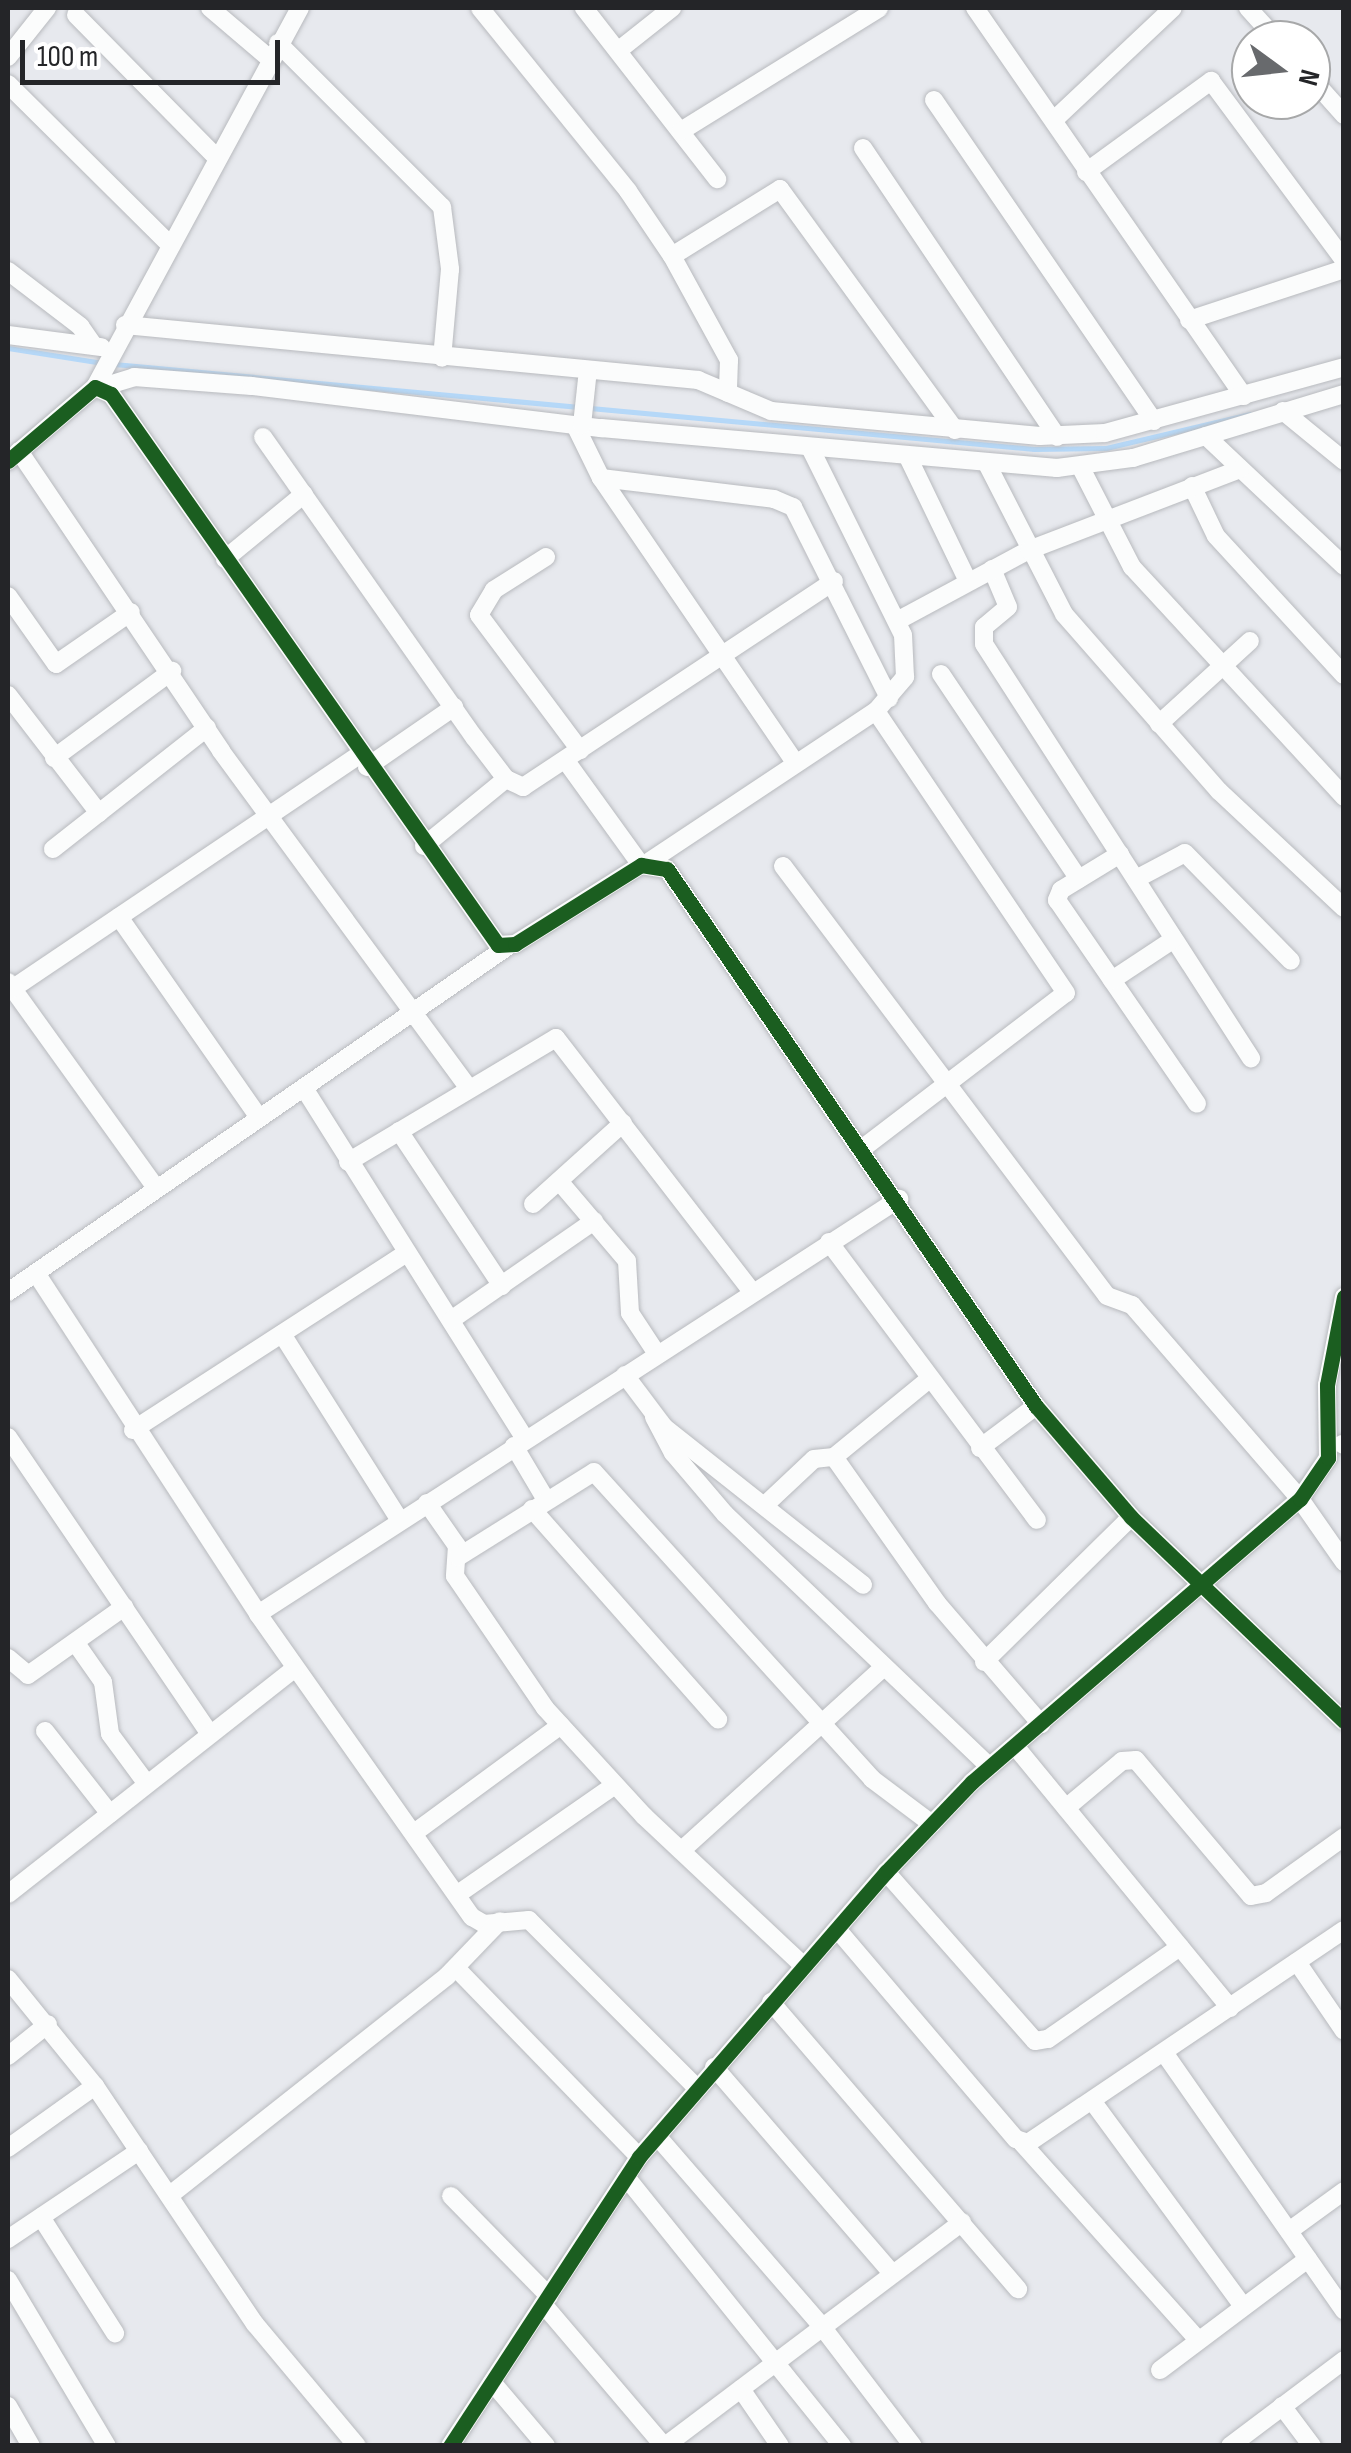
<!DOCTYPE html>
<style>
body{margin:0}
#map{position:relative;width:1351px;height:2453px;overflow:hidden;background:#e7e9ee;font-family:"Sofia Sans Condensed",sans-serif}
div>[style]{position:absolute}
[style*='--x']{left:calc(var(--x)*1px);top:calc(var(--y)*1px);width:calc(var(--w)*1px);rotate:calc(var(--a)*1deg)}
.stream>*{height:5px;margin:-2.5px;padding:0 2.5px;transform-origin:2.5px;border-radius:2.5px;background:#b5d8f8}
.roads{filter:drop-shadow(0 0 2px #b8babe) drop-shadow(0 0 2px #b8babe)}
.minor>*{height:18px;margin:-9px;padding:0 9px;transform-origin:9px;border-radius:9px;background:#fbfcfc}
.cycleway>*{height:15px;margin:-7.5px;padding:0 7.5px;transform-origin:7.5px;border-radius:7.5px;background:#1b5e20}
span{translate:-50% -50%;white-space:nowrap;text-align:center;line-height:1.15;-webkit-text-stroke:8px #fff;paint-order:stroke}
.frame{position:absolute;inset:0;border:10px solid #242528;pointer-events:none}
.north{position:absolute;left:1231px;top:20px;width:100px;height:100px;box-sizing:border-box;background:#fff;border:2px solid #a7a8a9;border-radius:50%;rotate:105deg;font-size:28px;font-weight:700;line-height:40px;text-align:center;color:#242528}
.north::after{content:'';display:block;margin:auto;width:35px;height:45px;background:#686a6d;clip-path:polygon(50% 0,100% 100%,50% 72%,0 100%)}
.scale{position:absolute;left:20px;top:40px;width:260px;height:45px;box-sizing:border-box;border:5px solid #242528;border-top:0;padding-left:12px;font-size:30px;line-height:35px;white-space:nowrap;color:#242528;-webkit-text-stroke:8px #fff;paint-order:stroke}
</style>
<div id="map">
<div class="stream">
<div style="--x:8;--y:348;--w:96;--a:9"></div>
<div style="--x:114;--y:364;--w:924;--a:5.28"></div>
<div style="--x:1034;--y:449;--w:72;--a:-0.8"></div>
<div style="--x:1106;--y:448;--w:148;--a:-13.3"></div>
</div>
<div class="roads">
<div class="minor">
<div style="--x:210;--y:8;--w:77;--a:40.3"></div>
<div style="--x:480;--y:8;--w:235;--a:51"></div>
<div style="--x:628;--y:191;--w:78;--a:55.9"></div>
<div style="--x:672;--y:256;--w:119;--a:61.3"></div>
<div style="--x:729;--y:360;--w:33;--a:92"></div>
<div style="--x:584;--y:8;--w:217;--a:52.1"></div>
<div style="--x:975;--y:8;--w:472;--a:55.3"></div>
<div style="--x:1248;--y:8;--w:43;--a:47.8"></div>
<div style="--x:76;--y:15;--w:198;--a:45.4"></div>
<div style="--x:278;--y:43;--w:232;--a:45"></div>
<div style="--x:442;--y:207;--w:63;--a:82.6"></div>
<div style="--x:450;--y:269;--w:89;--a:95.1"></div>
<div style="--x:619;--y:50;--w:68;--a:-38.4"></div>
<div style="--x:8;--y:57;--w:63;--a:-51.5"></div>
<div style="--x:1311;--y:78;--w:50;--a:48.3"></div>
<div style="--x:8;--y:84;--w:228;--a:44.8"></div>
<div style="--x:934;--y:100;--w:389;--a:55.6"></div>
<div style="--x:1054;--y:120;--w:163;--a:-43.3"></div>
<div style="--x:681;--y:131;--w:233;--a:-31.8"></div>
<div style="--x:863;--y:148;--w:348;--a:56.1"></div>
<div style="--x:1086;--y:172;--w:155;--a:-36.1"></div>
<div style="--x:1211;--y:81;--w:223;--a:53.4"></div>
<div style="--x:672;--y:256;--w:127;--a:-31.8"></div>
<div style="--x:780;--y:189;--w:298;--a:54"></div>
<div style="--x:8;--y:271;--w:91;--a:37.4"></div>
<div style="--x:80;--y:326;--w:24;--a:55"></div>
<div style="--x:1189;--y:320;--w:163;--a:-18.2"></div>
<div style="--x:125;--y:325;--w:576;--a:5.48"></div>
<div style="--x:698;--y:380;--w:79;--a:23"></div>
<div style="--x:771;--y:411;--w:270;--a:5.3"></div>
<div style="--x:1040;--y:436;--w:65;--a:-2.6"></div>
<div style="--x:1105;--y:433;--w:248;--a:-15.4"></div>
<div style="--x:8;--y:335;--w:94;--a:7.4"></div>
<div style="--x:95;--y:387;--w:431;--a:-61.6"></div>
<div style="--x:102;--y:387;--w:34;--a:-17"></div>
<div style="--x:134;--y:377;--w:118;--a:4.4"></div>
<div style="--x:252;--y:386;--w:352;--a:6.9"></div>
<div style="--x:601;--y:428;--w:458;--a:5"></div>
<div style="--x:1057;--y:468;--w:77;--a:-7.5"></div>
<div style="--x:1133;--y:458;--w:220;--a:-16.9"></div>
<div style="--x:1283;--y:411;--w:79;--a:39.3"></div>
<div style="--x:575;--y:425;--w:59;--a:63.9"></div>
<div style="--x:601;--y:478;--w:344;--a:55.7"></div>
<div style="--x:582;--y:425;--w:55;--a:-83.8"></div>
<div style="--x:1206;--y:436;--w:190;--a:43.3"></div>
<div style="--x:263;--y:437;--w:367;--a:54.9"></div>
<div style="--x:474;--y:737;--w:53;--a:52.7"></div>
<div style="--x:506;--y:779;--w:19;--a:25"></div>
<div style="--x:523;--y:787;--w:373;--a:-33.5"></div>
<div style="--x:19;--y:451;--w:362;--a:56"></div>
<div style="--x:221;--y:751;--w:419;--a:53.7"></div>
<div style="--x:907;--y:455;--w:140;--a:64.2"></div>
<div style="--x:8;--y:461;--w:114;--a:-40.4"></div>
<div style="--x:95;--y:387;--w:17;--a:24"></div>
<div style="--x:111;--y:394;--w:673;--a:54.92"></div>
<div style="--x:498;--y:945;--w:17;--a:-3"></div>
<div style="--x:515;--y:944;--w:149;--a:-32.1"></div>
<div style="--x:641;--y:865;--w:26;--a:9"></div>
<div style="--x:667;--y:869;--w:652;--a:55.51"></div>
<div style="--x:1036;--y:1406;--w:146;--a:49.4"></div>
<div style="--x:1131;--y:1517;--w:295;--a:43.8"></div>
<div style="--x:986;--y:462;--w:171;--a:62.8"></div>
<div style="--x:1064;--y:614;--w:235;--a:48.8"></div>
<div style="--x:1219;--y:791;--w:171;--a:43.1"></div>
<div style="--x:1080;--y:466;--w:114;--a:62.8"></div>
<div style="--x:1132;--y:567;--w:313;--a:47.3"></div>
<div style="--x:601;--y:478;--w:174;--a:6.9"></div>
<div style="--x:774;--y:499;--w:21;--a:23"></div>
<div style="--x:793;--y:507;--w:214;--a:63.3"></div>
<div style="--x:1192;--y:486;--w:55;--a:64.4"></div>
<div style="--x:1216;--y:536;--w:189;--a:47.4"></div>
<div style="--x:546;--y:557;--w:62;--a:147.6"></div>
<div style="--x:494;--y:590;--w:29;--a:121"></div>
<div style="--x:479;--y:615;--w:169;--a:53.2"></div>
<div style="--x:225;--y:559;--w:102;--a:-39.4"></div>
<div style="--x:992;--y:569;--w:41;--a:67.2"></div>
<div style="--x:1008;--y:607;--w:31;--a:140"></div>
<div style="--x:984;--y:627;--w:17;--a:90"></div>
<div style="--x:984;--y:644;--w:493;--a:57.2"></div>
<div style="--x:8;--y:596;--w:83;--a:54.8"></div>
<div style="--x:56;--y:664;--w:91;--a:-34.7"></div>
<div style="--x:897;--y:621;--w:150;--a:-28.3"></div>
<div style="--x:1029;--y:550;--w:226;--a:-21"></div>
<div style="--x:941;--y:674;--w:247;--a:56.1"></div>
<div style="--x:8;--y:695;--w:149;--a:52.4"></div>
<div style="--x:1159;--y:724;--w:123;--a:-42.4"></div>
<div style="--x:54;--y:758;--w:147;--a:-36.4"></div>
<div style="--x:566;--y:761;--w:128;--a:54.2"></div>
<div style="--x:367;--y:767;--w:106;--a:-34.6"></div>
<div style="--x:424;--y:846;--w:106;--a:-39.3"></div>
<div style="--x:53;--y:849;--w:196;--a:-38.2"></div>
<div style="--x:1120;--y:854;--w:69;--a:148.6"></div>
<div style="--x:1061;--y:890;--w:11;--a:112"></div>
<div style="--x:1057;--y:900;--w:247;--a:55.5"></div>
<div style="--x:650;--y:861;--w:271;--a:-33.6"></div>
<div style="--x:876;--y:711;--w:45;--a:-49.5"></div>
<div style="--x:905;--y:677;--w:42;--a:-92.7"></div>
<div style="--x:903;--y:635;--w:209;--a:-116.4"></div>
<div style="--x:783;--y:866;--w:538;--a:53"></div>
<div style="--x:1107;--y:1296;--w:27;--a:20"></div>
<div style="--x:1132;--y:1305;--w:257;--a:49.1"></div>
<div style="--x:1300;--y:1499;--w:77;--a:55.1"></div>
<div style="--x:1136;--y:879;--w:55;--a:-28"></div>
<div style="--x:1185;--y:853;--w:151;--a:45.5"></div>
<div style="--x:119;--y:917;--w:245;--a:55.1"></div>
<div style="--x:1112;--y:980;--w:74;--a:-33.5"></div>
<div style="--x:8;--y:982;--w:254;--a:54.3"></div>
<div style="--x:12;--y:989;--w:419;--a:-34"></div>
<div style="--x:304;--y:1088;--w:415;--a:57.8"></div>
<div style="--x:399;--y:1131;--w:186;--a:56.4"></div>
<div style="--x:863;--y:1148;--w:255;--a:-37.4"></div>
<div style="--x:1066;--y:993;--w:340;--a:-124"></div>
<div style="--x:348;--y:1162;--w:242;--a:-30.8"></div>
<div style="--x:556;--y:1038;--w:319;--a:52.3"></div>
<div style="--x:559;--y:1181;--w:105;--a:49.6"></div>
<div style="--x:627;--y:1261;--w:52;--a:86.7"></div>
<div style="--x:630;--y:1313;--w:49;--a:56.6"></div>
<div style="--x:533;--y:1204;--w:121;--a:-42"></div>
<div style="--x:829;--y:1242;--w:347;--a:53.2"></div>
<div style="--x:36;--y:1273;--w:407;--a:56.9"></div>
<div style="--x:258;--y:1614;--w:371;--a:54.8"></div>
<div style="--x:472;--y:1917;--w:14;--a:30"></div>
<div style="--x:484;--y:1924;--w:45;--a:-5.1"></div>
<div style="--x:529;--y:1920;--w:238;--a:45"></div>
<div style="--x:8;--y:1292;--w:607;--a:-34.66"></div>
<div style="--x:451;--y:1320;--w:174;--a:-34.7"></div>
<div style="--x:282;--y:1334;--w:221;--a:57.7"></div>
<div style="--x:625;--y:1375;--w:65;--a:53.1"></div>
<div style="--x:664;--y:1427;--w:254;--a:38.4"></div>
<div style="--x:654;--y:1417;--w:41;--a:62.2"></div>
<div style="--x:673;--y:1453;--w:80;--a:49.6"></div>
<div style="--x:725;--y:1514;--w:366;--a:43.7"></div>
<div style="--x:133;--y:1430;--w:326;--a:-32.9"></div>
<div style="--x:8;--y:1437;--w:359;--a:55.8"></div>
<div style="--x:1342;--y:1444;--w:2;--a:27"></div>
<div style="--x:514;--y:1446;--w:63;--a:59.3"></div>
<div style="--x:980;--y:1448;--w:70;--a:-36.9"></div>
<div style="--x:834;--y:1457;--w:120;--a:-39.3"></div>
<div style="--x:427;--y:1503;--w:52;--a:55.1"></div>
<div style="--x:457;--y:1546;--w:30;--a:94"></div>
<div style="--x:455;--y:1576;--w:160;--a:55.7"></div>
<div style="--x:545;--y:1708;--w:147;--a:47.5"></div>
<div style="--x:644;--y:1816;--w:219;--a:43.2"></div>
<div style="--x:765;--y:1505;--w:67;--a:-43.2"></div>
<div style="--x:814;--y:1459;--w:20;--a:-6"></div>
<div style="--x:834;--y:1457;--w:179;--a:54.8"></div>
<div style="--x:937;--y:1603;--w:160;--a:49.3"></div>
<div style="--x:532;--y:1509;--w:281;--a:48.5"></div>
<div style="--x:458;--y:1557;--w:160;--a:-32"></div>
<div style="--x:594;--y:1472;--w:414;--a:47.8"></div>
<div style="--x:872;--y:1779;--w:75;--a:36.9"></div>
<div style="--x:258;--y:1614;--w:764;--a:-32.92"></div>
<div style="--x:75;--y:1642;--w:49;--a:55"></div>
<div style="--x:103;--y:1682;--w:52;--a:82.3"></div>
<div style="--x:110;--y:1734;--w:62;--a:53.5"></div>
<div style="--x:8;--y:1658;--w:26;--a:40"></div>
<div style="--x:28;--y:1675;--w:118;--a:-35.3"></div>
<div style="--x:984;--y:1662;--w:206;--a:-44.6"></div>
<div style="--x:45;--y:1731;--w:105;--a:51.9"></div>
<div style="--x:1015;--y:1746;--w:339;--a:50.6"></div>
<div style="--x:1066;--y:1808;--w:73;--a:-40"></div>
<div style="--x:1122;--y:1761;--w:14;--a:-4"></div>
<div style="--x:1136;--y:1760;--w:178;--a:49.8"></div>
<div style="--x:1251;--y:1896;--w:15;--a:-11"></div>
<div style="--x:1266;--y:1893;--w:96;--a:-35.7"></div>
<div style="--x:414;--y:1833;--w:182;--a:-36.3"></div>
<div style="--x:682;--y:1850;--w:273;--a:-42.2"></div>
<div style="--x:886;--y:1872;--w:225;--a:48.6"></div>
<div style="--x:1035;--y:2041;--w:13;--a:-9"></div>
<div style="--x:1048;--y:2039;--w:161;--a:-34.9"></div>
<div style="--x:8;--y:1894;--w:365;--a:-38.2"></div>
<div style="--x:458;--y:1894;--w:191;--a:-34.8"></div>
<div style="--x:837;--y:1929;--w:276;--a:49.6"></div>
<div style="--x:1016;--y:2139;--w:13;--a:18"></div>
<div style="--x:1028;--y:2143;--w:381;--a:-34"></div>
<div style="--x:1297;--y:1962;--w:83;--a:55.7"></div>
<div style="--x:456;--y:1968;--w:263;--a:45.9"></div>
<div style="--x:8;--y:1979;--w:138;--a:50.9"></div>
<div style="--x:95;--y:2086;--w:287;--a:56.1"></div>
<div style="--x:255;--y:2324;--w:159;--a:50.1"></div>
<div style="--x:771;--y:2002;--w:379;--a:49.3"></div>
<div style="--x:1165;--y:2054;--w:313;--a:55.1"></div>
<div style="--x:8;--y:2056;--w:51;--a:-38.7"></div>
<div style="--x:714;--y:2067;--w:272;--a:49.2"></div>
<div style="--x:1093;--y:2102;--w:253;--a:53.7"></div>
<div style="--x:657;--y:2136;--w:249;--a:49.1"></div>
<div style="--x:820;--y:2324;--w:153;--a:52.7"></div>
<div style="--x:1022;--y:2143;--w:264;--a:48.2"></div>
<div style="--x:8;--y:2148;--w:107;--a:-35.5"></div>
<div style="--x:626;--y:2177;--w:345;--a:51.2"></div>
<div style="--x:170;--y:2195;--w:353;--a:-38.3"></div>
<div style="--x:447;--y:1976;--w:76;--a:-46.1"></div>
<div style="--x:451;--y:2196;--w:140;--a:45.6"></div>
<div style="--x:41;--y:2217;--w:138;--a:57.5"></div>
<div style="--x:1289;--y:2231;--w:68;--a:-36"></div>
<div style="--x:8;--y:2239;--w:158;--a:-33.9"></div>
<div style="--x:8;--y:2280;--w:193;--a:59.2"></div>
<div style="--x:543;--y:2304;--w:187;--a:49.6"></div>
<div style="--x:1160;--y:2370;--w:185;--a:-36.9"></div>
<div style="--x:492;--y:2382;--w:84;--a:49.8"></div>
<div style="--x:741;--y:2389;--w:69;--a:55.6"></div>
<div style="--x:8;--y:2406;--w:46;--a:60.1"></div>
<div style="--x:1282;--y:2406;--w:50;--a:53.1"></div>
<div style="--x:450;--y:2446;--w:345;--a:-56.8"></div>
<div style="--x:639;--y:2157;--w:377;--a:-49.1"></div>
<div style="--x:886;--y:1872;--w:124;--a:-46.3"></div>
<div style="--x:972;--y:1782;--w:433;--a:-40.8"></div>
<div style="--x:1300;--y:1499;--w:50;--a:-55.7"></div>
<div style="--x:1328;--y:1458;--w:73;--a:-90.8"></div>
<div style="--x:1327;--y:1385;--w:90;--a:-79.1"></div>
<div style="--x:665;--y:2446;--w:372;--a:-37"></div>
<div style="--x:1230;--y:2446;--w:143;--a:-37"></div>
</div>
</div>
<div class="cycleway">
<div style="--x:8;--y:461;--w:114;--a:-40.4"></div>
<div style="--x:95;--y:387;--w:17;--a:24"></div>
<div style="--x:111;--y:394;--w:673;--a:54.92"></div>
<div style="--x:498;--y:945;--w:17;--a:-3"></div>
<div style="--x:515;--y:944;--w:149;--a:-32.1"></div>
<div style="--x:641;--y:865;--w:26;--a:9"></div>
<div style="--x:667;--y:869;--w:652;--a:55.51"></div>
<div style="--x:1036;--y:1406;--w:146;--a:49.4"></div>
<div style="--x:1131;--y:1517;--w:295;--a:43.8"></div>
<div style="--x:450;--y:2446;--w:345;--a:-56.8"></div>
<div style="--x:639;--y:2157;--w:377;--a:-49.1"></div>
<div style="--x:886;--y:1872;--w:124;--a:-46.3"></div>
<div style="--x:972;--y:1782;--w:433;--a:-40.8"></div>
<div style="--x:1300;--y:1499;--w:50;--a:-55.7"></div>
<div style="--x:1328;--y:1458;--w:73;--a:-90.8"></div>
<div style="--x:1327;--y:1385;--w:90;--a:-79.1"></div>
</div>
<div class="frame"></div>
<div class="north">N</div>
<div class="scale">100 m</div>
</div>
